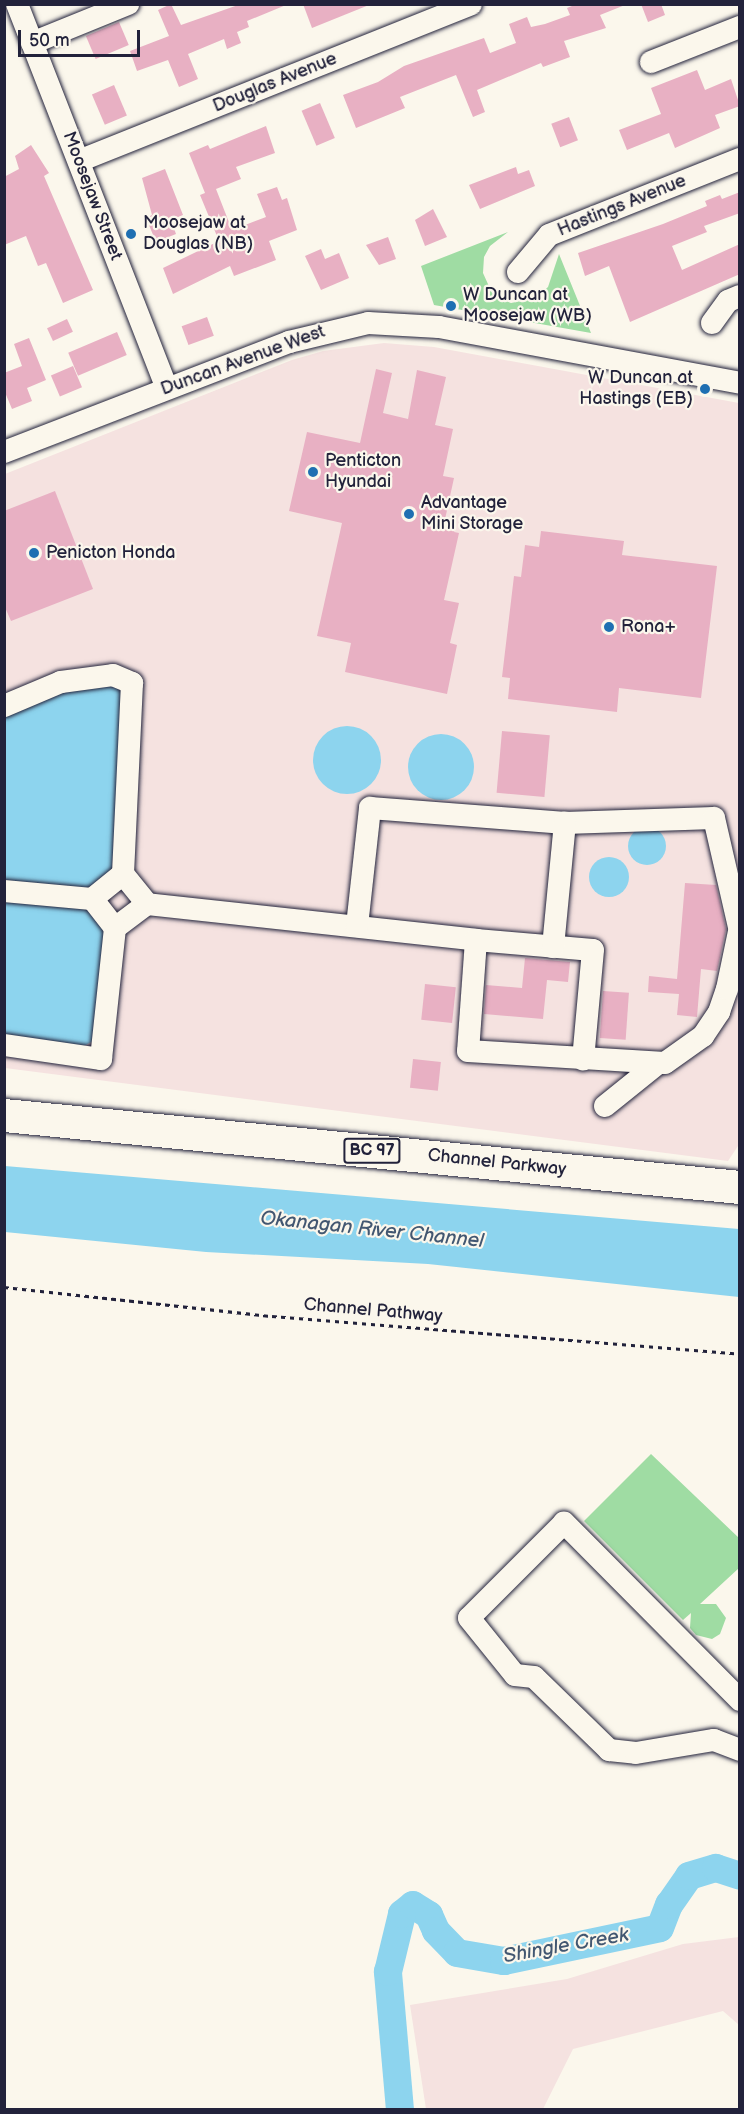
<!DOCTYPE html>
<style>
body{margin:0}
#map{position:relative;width:744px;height:2114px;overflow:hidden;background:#fbf7ec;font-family:"Balsamiq Sans",sans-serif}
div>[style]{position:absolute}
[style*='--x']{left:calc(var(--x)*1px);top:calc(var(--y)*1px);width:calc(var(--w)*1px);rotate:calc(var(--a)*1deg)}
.built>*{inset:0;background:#f5e2e0}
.green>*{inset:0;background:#9fdca3}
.water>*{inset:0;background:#8dd4ee}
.round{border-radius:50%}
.river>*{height:28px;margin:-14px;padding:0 14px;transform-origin:14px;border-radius:14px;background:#8dd4ee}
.building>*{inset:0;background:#e8b0c3;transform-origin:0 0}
.path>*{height:3px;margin-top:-1.5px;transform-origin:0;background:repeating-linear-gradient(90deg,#22223b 0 4.5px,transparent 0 9px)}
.roads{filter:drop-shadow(0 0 2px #22223b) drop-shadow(0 0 2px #22223b)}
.minor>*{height:22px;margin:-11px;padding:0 11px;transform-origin:11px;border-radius:11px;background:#fbf7ec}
.highway>*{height:33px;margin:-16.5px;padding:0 16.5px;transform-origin:16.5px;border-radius:16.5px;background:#fbf7ec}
.dots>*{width:16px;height:16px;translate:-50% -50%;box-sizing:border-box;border:3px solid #fbf7ec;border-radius:50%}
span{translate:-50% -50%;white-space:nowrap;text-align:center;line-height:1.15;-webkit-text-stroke:4.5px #fbf7ec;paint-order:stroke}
.shield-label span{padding:2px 4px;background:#fbf7ec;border:2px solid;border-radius:4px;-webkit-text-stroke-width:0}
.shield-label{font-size:16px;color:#22223b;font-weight:700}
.street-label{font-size:18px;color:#22223b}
.poi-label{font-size:18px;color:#22223b}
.left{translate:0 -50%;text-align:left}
.right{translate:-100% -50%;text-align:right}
.water-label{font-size:20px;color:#425771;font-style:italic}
.frame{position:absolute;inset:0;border:6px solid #22223b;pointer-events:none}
.scale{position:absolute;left:18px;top:30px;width:122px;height:27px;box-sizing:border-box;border:3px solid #22223b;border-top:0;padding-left:8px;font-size:18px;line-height:21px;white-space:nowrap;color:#22223b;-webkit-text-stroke:4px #fbf7ec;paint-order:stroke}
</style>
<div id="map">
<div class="built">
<div style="clip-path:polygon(384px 343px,434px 347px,739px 403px,740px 1143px,728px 1161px,5px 1068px,5px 474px,292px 360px,323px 351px)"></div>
<div style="clip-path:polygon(739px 1937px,739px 2025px,723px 2011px,573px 2049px,543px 2109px,426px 2109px,410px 2005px,567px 1979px,683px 1944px)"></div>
</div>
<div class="green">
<div style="clip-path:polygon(508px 232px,490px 246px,484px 257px,483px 273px,492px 293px,511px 303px,536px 298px,548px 287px,559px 254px,591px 333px,434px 305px,421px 266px)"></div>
<div style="clip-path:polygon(651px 1454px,739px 1538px,739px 1568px,700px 1604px,716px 1604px,726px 1618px,720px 1634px,712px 1639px,696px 1635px,690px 1628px,691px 1613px,683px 1620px,584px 1521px)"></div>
</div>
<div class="water">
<div style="clip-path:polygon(96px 682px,116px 685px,122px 692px,112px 871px,95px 890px,5px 883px,5px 715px,21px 705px)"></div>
<div class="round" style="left:313px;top:726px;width:68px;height:68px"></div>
<div class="round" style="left:408px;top:734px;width:66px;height:66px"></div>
<div class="round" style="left:628px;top:827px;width:38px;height:38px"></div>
<div class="round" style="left:589px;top:857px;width:40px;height:40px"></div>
<div style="clip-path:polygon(4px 901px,88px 907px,105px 927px,97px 1039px,80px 1048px,5px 1037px)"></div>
<div style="clip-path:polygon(5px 1166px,739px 1229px,739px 1297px,428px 1264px,206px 1252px,5px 1232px)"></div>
</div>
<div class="river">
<div style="--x:400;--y:2110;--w:139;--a:-95"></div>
<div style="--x:388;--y:1972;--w:60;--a:-76.4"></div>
<div style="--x:402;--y:1914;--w:14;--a:-39"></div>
<div style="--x:413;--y:1905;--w:19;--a:32"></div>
<div style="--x:429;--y:1915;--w:17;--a:66"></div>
<div style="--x:436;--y:1931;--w:30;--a:46"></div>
<div style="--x:457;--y:1953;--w:48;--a:9.7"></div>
<div style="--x:504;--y:1961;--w:159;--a:-11.9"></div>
<div style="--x:660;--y:1928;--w:25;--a:-69"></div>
<div style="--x:669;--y:1905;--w:35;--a:-55"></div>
<div style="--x:689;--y:1876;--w:28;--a:-17"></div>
<div style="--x:716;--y:1868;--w:25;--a:18"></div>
</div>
<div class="building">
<div style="clip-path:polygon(171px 4px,181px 25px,241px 4px,286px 5px,247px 21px,249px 27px,237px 32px,241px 43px,227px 49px,224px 39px,188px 54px,198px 79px,179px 87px,168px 60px,137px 71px,130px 51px,169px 36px,158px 10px)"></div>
<div style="clip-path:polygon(303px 4px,369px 4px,369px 5px,312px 28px)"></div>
<div style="clip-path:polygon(577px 4px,625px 5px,600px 15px,606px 28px,564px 41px,570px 57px,543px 67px,541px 63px,477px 90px,485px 112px,473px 117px,456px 75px,400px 97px,405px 108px,356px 128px,343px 95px,378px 82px,404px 66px,484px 38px,490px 53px,516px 43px,509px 24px,527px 17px,531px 27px,545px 24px,570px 15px,567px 8px)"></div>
<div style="clip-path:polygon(641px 4px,661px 4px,665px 15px,648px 22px)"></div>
<div style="left:119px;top:22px;width:25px;height:36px;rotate:67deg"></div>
<div style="clip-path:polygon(697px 70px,705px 90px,731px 79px,740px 106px,715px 115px,720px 128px,675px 148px,669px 133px,627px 150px,619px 130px,661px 114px,651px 88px)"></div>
<div style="left:114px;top:85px;width:33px;height:24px;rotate:67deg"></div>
<div style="left:320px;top:103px;width:38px;height:20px;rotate:67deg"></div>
<div style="left:569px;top:117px;width:25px;height:19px;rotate:69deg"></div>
<div style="clip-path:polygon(266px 126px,275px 153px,236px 167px,241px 179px,216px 189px,232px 230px,266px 217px,257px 194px,277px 187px,282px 200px,287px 198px,297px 230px,269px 241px,276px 260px,234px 276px,230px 266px,173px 294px,163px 268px,219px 241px,200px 195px,205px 193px,189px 153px,208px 145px,210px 149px)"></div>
<div style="clip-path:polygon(31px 145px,49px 173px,44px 176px,93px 290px,63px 303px,46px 263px,38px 266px,26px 236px,4px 245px,4px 177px,19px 169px,15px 156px)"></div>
<div style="clip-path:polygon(516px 167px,518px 174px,529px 170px,535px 186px,480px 209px,469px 185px)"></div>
<div style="clip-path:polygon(165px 169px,183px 215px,171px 220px,176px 234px,156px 242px,146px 218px,152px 215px,142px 178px)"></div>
<div style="clip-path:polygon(740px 192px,740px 213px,704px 226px,707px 232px,672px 246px,682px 270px,740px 244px,740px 274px,630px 322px,609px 266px,585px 276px,578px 253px,663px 224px,707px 206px,705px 201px,720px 195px,722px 199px)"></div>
<div style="clip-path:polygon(433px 209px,447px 237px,425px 246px,415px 220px)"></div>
<div style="clip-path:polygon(388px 237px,396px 259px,379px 265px,366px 245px)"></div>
<div style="clip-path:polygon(321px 249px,325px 259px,339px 253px,349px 278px,321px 290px,305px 256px)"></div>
<div style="left:207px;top:317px;width:20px;height:27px;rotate:70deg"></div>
<div style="left:67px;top:319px;width:14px;height:22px;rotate:65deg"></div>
<div style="left:117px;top:332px;width:25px;height:53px;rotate:67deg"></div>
<div style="clip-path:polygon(29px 338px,46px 380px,27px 388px,32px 401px,12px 409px,4px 390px,4px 373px,22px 366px,14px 344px)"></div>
<div style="left:73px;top:366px;width:23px;height:24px;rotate:67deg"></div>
<div style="clip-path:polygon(376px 369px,392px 373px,383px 413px,408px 419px,417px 370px,446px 377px,435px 425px,453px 429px,443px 476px,454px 478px,444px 524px,456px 526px,454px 532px,459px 533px,444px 600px,459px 603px,450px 643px,457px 645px,447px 694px,345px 672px,351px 643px,317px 636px,342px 523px,289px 511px,307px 432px,360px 443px)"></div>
<div style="clip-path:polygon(55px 491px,93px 589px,11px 621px,4px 605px,4px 511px)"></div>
<div style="clip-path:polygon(541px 531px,624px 541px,622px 555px,717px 566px,701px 698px,619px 688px,617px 712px,508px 699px,510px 678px,502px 677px,514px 576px,521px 577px,525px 545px,539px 547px)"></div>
<div style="left:502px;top:731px;width:48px;height:62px;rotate:5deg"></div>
<div style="clip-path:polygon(685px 883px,716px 885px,726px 929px,717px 971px,701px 969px,697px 1017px,677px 1015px,679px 994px,648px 992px,649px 976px,677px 979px)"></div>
<div style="clip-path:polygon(525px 958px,570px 962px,568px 982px,547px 980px,543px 1019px,484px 1014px,486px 985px,522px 988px)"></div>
<div style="left:425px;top:984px;width:31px;height:36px;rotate:6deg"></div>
<div style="left:603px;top:991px;width:26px;height:47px;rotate:4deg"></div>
<div style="left:413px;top:1059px;width:28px;height:29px;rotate:6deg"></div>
</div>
<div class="path">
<div style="--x:4;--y:1287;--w:270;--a:6.2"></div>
<div style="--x:272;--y:1316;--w:470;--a:4.6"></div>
</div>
<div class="roads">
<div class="minor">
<div style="--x:17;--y:4;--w:412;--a:68.7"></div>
<div style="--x:32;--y:43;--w:104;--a:-22.1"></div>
<div style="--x:651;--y:62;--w:96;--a:-21.5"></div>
<div style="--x:79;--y:161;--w:422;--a:-21.8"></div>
<div style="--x:518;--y:272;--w:48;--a:-50"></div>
<div style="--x:549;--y:235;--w:206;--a:-21.7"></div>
<div style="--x:712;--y:323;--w:27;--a:-54"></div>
<div style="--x:728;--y:301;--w:13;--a:-23"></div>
<div style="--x:4;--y:452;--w:305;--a:-21.1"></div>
<div style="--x:289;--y:342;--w:81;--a:-13.5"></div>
<div style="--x:368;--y:323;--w:71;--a:3.2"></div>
<div style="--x:439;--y:327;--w:306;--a:10.5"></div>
<div style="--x:4;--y:706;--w:62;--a:-22.8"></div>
<div style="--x:61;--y:682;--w:52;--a:-7.7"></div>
<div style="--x:113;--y:675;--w:21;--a:23"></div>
<div style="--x:132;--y:683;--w:191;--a:92.7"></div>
<div style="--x:123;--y:874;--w:38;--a:51"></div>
<div style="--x:147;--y:904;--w:331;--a:6.2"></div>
<div style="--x:476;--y:940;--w:111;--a:94.1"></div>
<div style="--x:468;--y:1051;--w:197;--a:3.5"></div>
<div style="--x:665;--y:1063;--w:47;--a:-35.4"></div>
<div style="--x:703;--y:1036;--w:29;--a:-56"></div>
<div style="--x:719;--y:1012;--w:24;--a:-71"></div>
<div style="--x:727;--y:989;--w:63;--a:-78.2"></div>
<div style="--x:4;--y:891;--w:88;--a:5.2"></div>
<div style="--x:92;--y:899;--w:40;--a:-39"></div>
<div style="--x:357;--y:926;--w:119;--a:-83.7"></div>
<div style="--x:370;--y:808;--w:196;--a:4.4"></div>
<div style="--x:565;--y:823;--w:149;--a:-1.9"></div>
<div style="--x:714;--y:818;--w:112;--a:77.1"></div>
<div style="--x:115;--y:928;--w:40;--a:-37"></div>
<div style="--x:476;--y:940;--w:117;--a:4.9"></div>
<div style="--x:593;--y:950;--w:110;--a:95.2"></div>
<div style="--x:553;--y:947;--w:125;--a:-84.5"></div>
<div style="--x:4;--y:1045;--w:98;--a:8.2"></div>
<div style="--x:101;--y:1059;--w:132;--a:-83.9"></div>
<div style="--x:115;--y:928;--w:37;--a:-128"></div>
<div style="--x:605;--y:1106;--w:65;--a:-38.8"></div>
<div style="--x:740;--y:1700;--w:250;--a:-134.8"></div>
<div style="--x:564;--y:1523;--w:134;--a:135"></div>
<div style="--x:469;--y:1618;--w:73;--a:51.1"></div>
<div style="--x:515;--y:1675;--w:19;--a:6"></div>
<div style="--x:534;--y:1677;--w:105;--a:44.2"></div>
<div style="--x:609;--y:1750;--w:27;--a:6"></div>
<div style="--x:636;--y:1753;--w:79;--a:-9.5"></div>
<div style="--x:714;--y:1740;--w:28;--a:21"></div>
</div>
<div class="highway">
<div style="--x:4;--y:1115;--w:740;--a:5.59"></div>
</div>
</div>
<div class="dots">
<div style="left:131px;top:234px;background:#1f6fb2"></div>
<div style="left:451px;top:306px;background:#1f6fb2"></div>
<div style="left:705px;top:389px;background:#1f6fb2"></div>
<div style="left:313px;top:472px;background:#1f6fb2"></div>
<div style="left:409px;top:514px;background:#1f6fb2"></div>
<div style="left:34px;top:553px;background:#1f6fb2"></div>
<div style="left:609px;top:627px;background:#1f6fb2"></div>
</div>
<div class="shield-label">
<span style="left:372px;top:1151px">BC 97</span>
</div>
<div class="street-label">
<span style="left:275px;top:83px;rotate:-22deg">Douglas Avenue</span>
<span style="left:92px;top:196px;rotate:69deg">Moosejaw Street</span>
<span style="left:622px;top:206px;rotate:-22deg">Hastings Avenue</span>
<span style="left:243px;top:361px;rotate:-20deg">Duncan Avenue West</span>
<span style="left:497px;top:1163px;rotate:6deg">Channel Parkway</span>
<span style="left:373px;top:1311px;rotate:5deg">Channel Pathway</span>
</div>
<div class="poi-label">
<span class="left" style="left:143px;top:234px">Moosejaw at<br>Douglas (NB)</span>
<span class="left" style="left:463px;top:306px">W Duncan at<br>Moosejaw (WB)</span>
<span class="right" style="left:693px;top:389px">W Duncan at<br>Hastings (EB)</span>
<span class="left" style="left:325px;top:472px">Penticton<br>Hyundai</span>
<span class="left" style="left:421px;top:514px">Advantage<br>Mini Storage</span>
<span class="left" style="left:46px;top:553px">Penicton Honda</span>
<span class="left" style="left:621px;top:627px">Rona+</span>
</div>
<div class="water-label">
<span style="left:372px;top:1230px;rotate:6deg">Okanagan River Channel</span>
<span style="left:566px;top:1946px;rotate:-10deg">Shingle Creek</span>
</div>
<div class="frame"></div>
<div class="scale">50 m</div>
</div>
